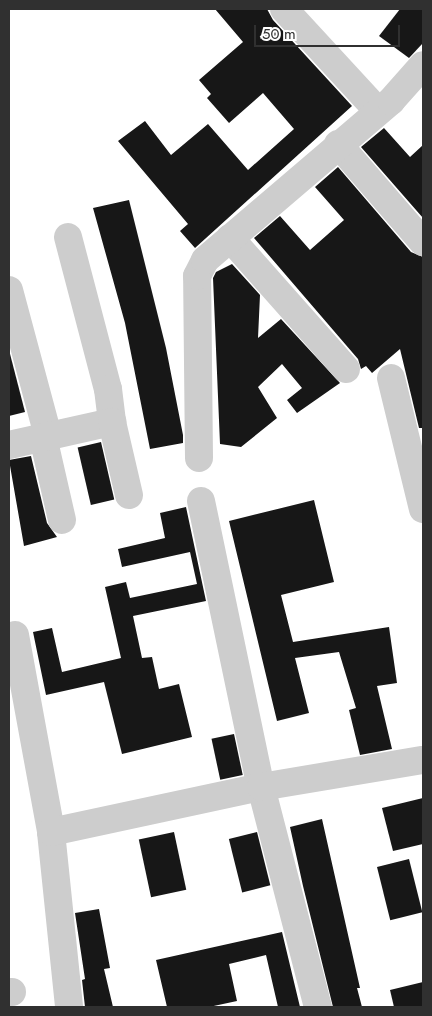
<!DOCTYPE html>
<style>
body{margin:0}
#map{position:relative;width:432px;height:1016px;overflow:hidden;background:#fff;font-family:Jost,sans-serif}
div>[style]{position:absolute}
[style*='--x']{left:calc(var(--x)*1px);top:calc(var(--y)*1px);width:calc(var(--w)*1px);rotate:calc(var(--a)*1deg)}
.building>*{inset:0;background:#171717;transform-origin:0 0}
.minor>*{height:28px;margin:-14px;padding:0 14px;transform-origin:14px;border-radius:14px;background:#cdcdcd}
span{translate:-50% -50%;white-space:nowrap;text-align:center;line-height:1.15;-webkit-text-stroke:5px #fff;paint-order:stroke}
.frame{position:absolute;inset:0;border:10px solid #303030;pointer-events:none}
.scale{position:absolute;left:254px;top:25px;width:146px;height:22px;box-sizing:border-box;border:2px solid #303030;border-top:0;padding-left:6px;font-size:15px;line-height:18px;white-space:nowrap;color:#303030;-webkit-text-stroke:4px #fff;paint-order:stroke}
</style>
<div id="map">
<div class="building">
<div style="clip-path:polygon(215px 9px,267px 9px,273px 20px,352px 106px,195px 248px,180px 231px,188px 224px,118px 141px,145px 121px,171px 155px,208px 124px,248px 170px,294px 129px,263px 93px,229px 123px,207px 98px,211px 94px,199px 80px,243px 42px)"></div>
<div style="clip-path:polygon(400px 9px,423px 9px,423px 43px,409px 58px,379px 36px)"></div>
<div style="clip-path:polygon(384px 128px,410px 157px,423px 145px,423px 218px,361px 147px)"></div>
<div style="clip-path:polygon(338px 167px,411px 252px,423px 257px,423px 428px,419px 428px,400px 349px,372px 373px,366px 366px,361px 369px,358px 359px,254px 238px,280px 216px,310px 250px,344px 220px,315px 187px)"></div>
<div style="clip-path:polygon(129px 200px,166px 348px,183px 435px,183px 443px,150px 449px,125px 323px,93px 208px)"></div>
<div style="clip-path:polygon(232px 264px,260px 295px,258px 338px,281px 319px,340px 383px,297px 413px,287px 400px,302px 388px,282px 364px,258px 387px,277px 418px,241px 447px,220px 444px,213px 278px,216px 272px)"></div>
<div style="clip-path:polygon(9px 350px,25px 412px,9px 416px)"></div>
<div style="left:101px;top:442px;width:59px;height:24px;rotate:77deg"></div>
<div style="clip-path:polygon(31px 456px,47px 523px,57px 537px,24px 546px,9px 460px)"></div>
<div style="clip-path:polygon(314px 500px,334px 582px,281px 595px,293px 642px,389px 627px,397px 683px,377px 686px,392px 749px,360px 755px,349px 710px,356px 708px,339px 652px,295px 658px,309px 713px,277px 721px,229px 521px)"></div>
<div style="clip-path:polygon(186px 507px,206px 601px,133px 616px,142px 658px,152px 657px,159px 689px,179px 684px,192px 737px,122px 754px,104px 682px,46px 695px,33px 632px,52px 628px,62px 672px,121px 658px,105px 587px,126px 582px,130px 598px,197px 584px,190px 552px,122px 567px,118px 549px,165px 538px,160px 513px)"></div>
<div style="left:234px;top:734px;width:42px;height:23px;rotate:78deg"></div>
<div style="clip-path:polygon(423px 798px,423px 844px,393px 851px,382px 808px)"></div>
<div style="clip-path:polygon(322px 819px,360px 988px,357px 988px,362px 1007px,333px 1007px,303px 886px,290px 827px)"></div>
<div style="left:174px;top:832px;width:59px;height:36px;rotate:78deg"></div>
<div style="left:257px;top:832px;width:55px;height:29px;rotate:76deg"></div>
<div style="left:409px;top:859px;width:55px;height:33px;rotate:76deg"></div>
<div style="clip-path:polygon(99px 909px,110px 968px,104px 969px,113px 1007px,85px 1007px,82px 980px,85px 979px,75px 913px)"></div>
<div style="clip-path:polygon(282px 932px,300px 1007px,278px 1007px,266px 955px,229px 964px,237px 1001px,209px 1007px,167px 1007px,156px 960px)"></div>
<div style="clip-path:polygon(423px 982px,423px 1007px,394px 1007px,390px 990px)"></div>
</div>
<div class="minor">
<div style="--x:284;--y:9;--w:139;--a:47.3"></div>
<div style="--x:338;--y:144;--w:130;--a:49.1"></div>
<div style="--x:68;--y:237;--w:157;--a:75.3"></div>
<div style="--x:108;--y:389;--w:33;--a:83"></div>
<div style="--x:230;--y:238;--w:175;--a:48.5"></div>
<div style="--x:9;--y:290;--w:151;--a:75"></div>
<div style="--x:391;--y:378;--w:135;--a:76.3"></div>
<div style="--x:43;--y:437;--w:85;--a:77.1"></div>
<div style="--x:9;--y:445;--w:106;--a:-12.6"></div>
<div style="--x:112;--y:422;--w:75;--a:76.9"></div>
<div style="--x:199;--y:458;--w:182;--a:-90.6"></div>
<div style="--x:197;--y:276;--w:18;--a:-63"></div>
<div style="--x:205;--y:260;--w:245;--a:-40.5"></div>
<div style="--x:391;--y:101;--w:48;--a:-48.4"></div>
<div style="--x:201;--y:501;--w:292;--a:78.2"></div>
<div style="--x:261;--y:787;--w:227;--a:75.5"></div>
<div style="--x:15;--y:635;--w:200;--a:79.6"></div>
<div style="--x:51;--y:832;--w:176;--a:84.1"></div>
<div style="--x:51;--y:832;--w:215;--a:-12.1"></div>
<div style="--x:261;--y:787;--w:164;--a:-9.5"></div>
<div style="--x:9;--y:992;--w:3;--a:0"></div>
</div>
<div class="frame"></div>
<div class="scale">50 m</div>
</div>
